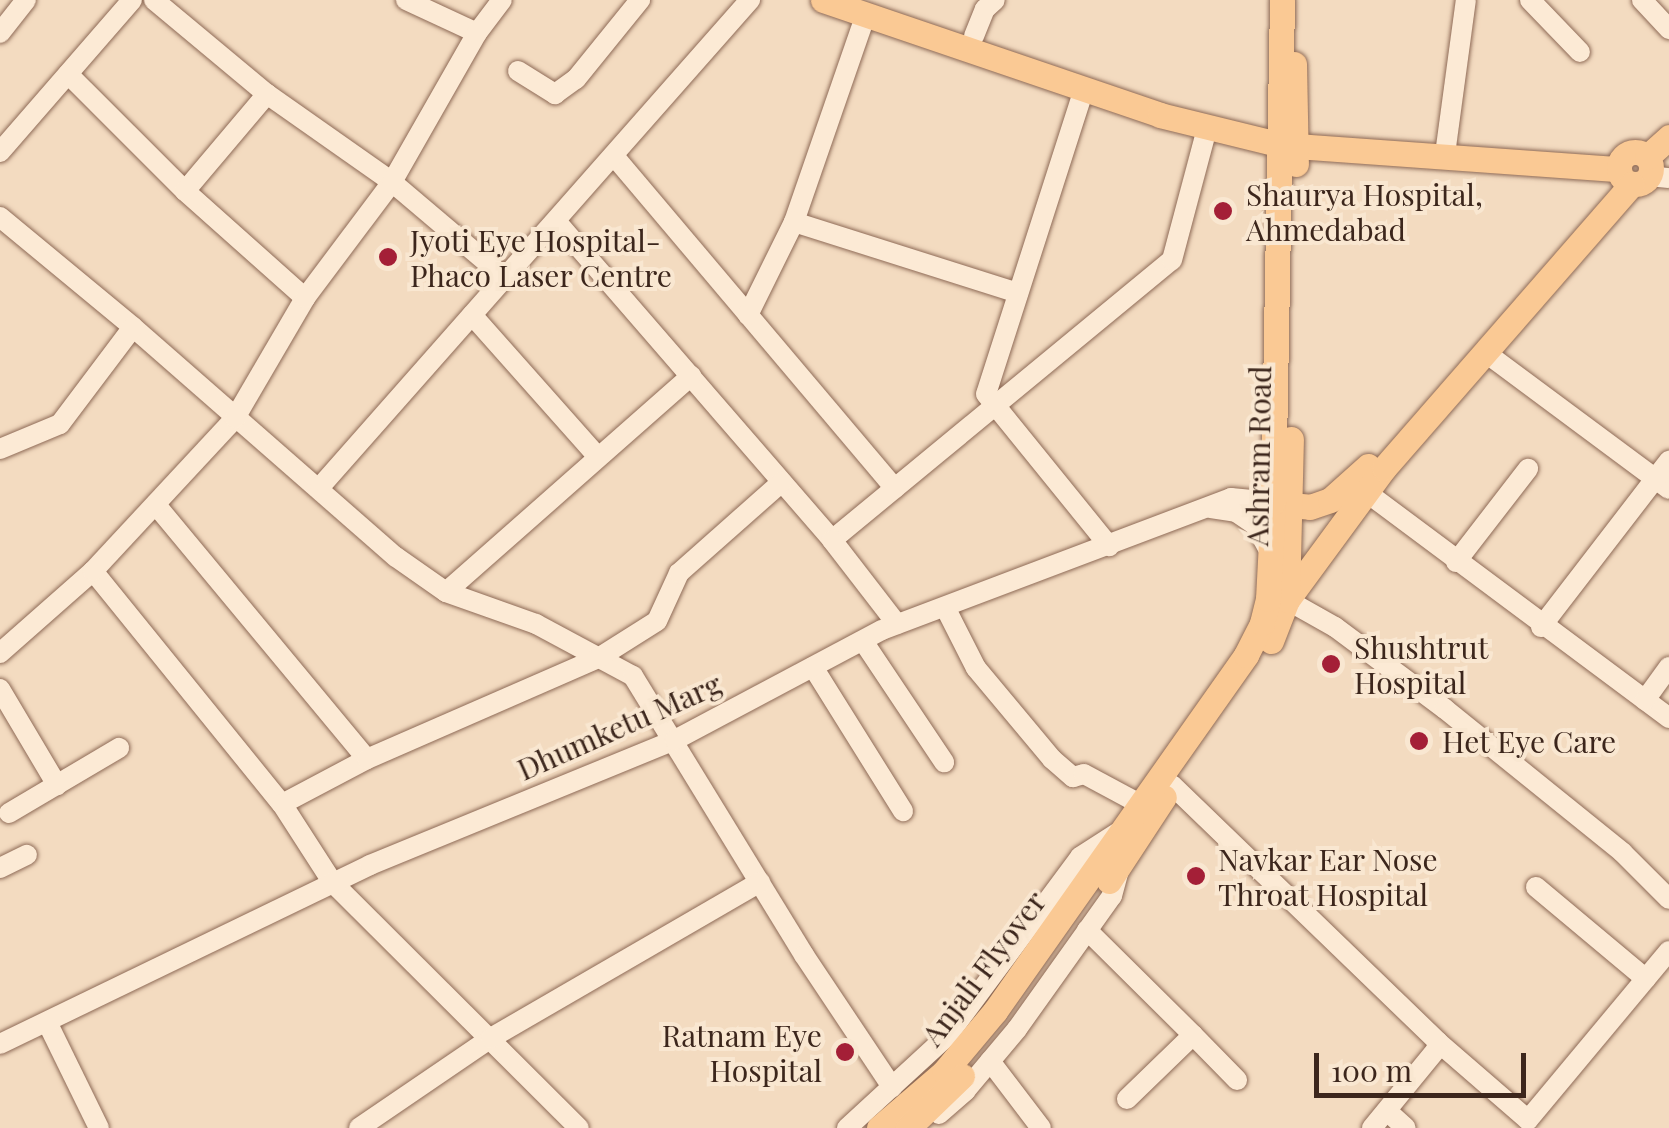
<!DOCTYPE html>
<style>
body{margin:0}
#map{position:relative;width:1669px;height:1128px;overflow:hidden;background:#f3dbc0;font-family:"Playfair Display",serif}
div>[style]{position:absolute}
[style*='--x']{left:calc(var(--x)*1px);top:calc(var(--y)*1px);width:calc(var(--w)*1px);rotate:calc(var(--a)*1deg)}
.roads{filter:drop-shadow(0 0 2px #8e6a56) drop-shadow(0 0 2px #8e6a56)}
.minor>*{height:20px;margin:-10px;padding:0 10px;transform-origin:10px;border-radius:10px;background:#fcead5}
.major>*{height:25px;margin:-12.5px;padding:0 12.5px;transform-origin:12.5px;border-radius:12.5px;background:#fac994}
.major>.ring{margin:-12.5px;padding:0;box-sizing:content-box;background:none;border:25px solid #fac994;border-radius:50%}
.dots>*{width:28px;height:28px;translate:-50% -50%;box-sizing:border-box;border:5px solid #f9e7d1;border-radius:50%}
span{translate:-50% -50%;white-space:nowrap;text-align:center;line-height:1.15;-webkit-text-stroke:8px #f9e7d1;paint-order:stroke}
.poi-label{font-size:30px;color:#3c261c}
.left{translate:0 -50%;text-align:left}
.right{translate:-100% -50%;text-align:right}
.street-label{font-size:30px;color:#3c261c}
.scale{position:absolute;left:1314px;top:1053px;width:212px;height:45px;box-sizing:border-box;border:5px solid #3c261c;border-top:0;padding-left:12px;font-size:30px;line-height:35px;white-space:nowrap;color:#3c261c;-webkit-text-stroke:8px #f9e7d1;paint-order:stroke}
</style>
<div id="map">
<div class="roads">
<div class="minor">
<div style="--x:154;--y:0;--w:147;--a:39.8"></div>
<div style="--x:267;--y:94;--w:153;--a:35.1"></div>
<div style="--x:392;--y:182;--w:148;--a:40.3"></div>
<div style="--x:406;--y:0;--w:78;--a:24.9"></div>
<div style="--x:1530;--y:0;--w:72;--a:46.1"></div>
<div style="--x:1642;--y:0;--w:40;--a:47"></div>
<div style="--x:866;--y:14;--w:220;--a:109.1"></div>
<div style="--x:794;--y:222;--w:235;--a:17.6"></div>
<div style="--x:0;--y:33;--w:42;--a:-51.8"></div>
<div style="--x:974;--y:36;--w:29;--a:-68"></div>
<div style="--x:985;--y:9;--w:13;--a:-42"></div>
<div style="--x:518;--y:71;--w:44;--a:31.9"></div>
<div style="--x:555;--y:94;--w:26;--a:-36"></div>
<div style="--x:576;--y:79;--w:102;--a:-51"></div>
<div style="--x:68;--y:74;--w:165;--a:45"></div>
<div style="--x:185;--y:191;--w:161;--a:41.7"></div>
<div style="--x:1084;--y:89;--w:320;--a:107.8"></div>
<div style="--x:986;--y:394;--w:196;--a:51"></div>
<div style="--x:1446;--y:147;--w:148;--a:-82.3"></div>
<div style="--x:0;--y:152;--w:201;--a:-49"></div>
<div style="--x:614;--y:156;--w:435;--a:49.8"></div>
<div style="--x:1649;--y:176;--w:20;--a:6"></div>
<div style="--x:185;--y:191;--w:127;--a:-49.8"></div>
<div style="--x:0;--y:217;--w:173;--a:39.6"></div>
<div style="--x:133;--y:327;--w:349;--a:41.2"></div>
<div style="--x:396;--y:557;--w:61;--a:35"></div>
<div style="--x:446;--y:592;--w:96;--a:19.6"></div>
<div style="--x:536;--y:624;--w:110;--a:28.2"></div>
<div style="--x:633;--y:676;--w:327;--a:58.5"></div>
<div style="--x:804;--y:955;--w:159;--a:56.3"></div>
<div style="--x:556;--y:221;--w:422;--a:49.1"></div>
<div style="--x:832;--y:540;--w:440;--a:-39.5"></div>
<div style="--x:1172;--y:260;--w:137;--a:-75.1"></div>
<div style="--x:472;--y:315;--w:190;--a:48.4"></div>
<div style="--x:748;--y:315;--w:104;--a:-63.7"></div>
<div style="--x:1486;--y:353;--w:228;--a:36.6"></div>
<div style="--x:0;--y:449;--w:65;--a:-22.6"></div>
<div style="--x:60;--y:424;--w:121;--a:-53"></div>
<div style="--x:1354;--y:483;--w:393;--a:36.7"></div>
<div style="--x:320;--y:487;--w:650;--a:-48.56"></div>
<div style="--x:156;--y:505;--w:330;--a:50.3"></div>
<div style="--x:1211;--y:508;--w:25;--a:9"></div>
<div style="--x:1236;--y:512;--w:23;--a:34"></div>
<div style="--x:1255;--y:525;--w:33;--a:61"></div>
<div style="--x:832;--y:540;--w:106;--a:52.3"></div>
<div style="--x:1456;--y:562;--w:118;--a:-52.3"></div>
<div style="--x:93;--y:571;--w:300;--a:51"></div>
<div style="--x:282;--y:804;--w:94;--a:57.2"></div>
<div style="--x:333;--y:883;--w:347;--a:44.9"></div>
<div style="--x:446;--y:592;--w:327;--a:-41.4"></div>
<div style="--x:1287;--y:600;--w:55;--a:29.4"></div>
<div style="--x:1335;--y:627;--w:137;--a:36.7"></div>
<div style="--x:1445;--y:709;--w:228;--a:38.9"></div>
<div style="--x:1622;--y:852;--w:66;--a:45"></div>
<div style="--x:945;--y:607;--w:68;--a:63.1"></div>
<div style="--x:976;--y:668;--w:119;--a:50.1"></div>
<div style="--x:1052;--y:759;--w:28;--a:41"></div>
<div style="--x:1073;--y:777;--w:11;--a:-15"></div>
<div style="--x:1084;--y:774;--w:64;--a:28.2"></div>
<div style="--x:1541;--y:627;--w:210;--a:-52.4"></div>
<div style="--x:863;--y:641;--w:146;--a:56.2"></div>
<div style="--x:0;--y:653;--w:124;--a:-41.4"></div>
<div style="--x:93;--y:571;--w:209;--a:-47.1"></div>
<div style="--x:235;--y:418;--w:139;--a:-59.7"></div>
<div style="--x:305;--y:298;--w:145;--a:-53.1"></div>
<div style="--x:392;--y:182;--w:172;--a:-60.3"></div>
<div style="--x:477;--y:33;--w:41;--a:-52.9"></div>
<div style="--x:813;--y:667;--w:170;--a:58"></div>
<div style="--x:0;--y:689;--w:112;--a:59.3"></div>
<div style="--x:1645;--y:700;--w:41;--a:-54"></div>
<div style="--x:1172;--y:785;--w:370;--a:44"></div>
<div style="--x:1438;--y:1042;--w:8;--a:104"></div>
<div style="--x:1436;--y:1050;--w:101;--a:129.4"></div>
<div style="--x:282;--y:804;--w:96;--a:-27.9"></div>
<div style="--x:367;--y:759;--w:254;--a:-23.6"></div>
<div style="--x:600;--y:657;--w:67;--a:-32.3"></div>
<div style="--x:657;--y:621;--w:53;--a:-65.4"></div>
<div style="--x:679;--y:573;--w:137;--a:-41.5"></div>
<div style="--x:9;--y:813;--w:128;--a:-30.6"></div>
<div style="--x:0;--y:868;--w:30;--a:-26"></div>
<div style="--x:1536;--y:887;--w:143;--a:39.9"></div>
<div style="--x:1087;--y:930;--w:149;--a:44.7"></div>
<div style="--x:1193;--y:1035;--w:92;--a:135.9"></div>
<div style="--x:47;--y:1022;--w:118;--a:63.9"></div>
<div style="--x:1193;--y:1035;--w:63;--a:45.6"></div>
<div style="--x:1438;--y:1042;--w:119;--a:40.9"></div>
<div style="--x:1528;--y:1120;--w:220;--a:-50.2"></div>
<div style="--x:0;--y:1044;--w:411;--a:-25.8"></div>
<div style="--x:370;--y:865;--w:330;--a:-22.3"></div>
<div style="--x:675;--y:740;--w:234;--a:-28"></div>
<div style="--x:882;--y:630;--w:373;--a:-20.7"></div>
<div style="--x:1231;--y:498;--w:42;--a:5.4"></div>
<div style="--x:990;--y:1061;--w:84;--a:52.7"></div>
<div style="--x:1387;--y:1111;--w:25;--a:42"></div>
<div style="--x:939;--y:1114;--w:35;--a:-41"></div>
<div style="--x:965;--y:1091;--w:81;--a:-50"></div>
<div style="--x:1017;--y:1029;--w:163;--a:-54.5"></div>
<div style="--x:1112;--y:896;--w:27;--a:-75"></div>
<div style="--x:359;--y:1128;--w:160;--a:-34.3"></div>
<div style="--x:491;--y:1038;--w:311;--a:-30.1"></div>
<div style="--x:847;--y:1128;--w:137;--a:-42.6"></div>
<div style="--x:948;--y:1035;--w:222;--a:-53.4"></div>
<div style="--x:1080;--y:857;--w:44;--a:-33"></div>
</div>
<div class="major">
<div style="--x:823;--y:0;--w:356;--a:18.8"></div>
<div style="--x:1160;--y:115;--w:126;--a:13.8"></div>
<div style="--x:1282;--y:145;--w:338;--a:4.1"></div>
<div style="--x:1294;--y:64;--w:100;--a:88.9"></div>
<div class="ring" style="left:1619px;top:152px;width:7px;height:7px"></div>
<div style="--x:1647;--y:157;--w:30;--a:-42"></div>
<div style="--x:1278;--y:504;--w:32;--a:5"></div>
<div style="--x:1310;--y:507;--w:21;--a:-19"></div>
<div style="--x:1330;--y:500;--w:51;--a:-41.8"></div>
<div style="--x:1287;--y:600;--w:164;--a:-53.7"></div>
<div style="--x:1384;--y:468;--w:377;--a:-48.9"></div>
<div style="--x:1271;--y:641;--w:44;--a:-68.7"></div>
<div style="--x:1287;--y:600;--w:161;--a:-88.6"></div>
<div style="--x:1109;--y:881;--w:100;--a:-56.8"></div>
<div style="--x:879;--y:1128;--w:86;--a:-40.7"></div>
<div style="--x:944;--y:1072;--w:80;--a:-50.1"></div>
<div style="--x:995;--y:1011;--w:436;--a:-54.8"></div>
<div style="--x:1246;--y:655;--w:36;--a:-63"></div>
<div style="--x:1262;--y:623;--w:25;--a:-76"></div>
<div style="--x:1268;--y:599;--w:97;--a:-87"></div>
<div style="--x:1273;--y:502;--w:502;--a:-88.97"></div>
<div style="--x:908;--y:1128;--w:75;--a:-43.9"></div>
</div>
</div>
<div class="dots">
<div style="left:1223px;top:211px;background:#a41f37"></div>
<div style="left:388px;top:257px;background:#a41f37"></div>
<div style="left:1331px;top:664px;background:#a41f37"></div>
<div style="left:1419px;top:741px;background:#a41f37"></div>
<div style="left:1196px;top:876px;background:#a41f37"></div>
<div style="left:845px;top:1052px;background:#a41f37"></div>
</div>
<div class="poi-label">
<span class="left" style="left:1246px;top:211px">Shaurya Hospital,<br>Ahmedabad</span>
<span class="left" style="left:410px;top:257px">Jyoti Eye Hospital-<br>Phaco Laser Centre</span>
<span class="left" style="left:1354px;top:664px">Shushtrut<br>Hospital</span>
<span class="left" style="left:1442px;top:741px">Het Eye Care</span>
<span class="left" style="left:1218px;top:876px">Navkar Ear Nose<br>Throat Hospital</span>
<span class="right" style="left:822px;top:1052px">Ratnam Eye<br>Hospital</span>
</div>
<div class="street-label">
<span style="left:1258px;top:456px;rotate:-89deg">Ashram Road</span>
<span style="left:619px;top:726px;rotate:-24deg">Dhumketu Marg</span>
<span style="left:983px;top:968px;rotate:-53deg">Anjali Flyover</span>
</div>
<div class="scale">100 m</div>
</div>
